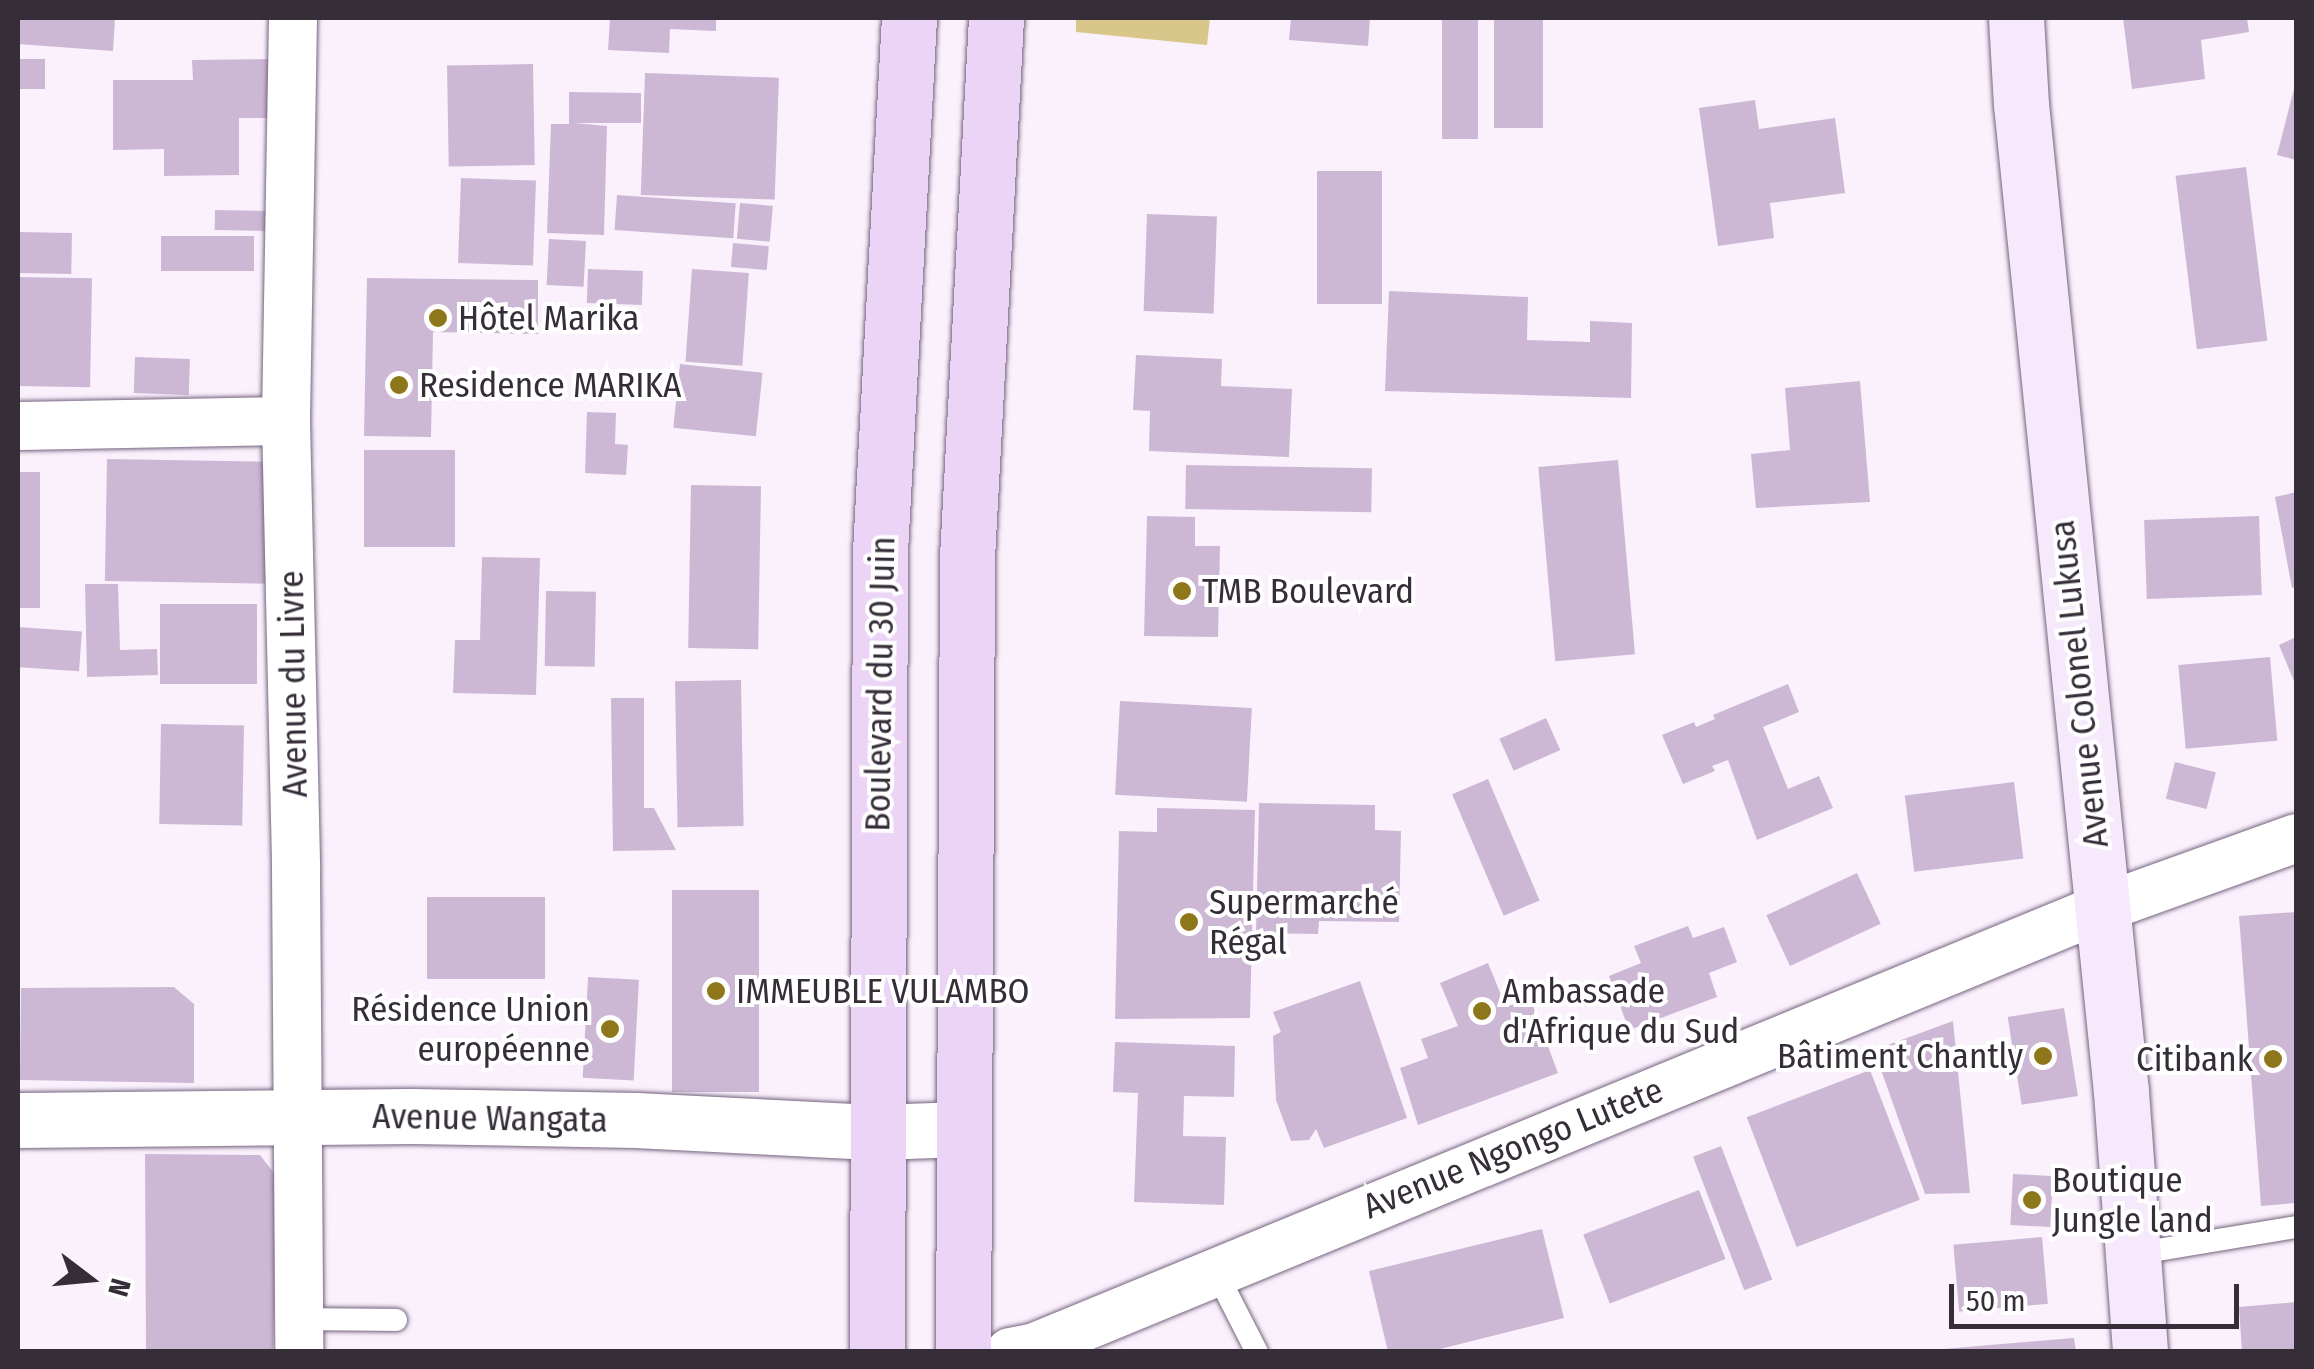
<!DOCTYPE html>
<meta charset="utf-8">
<style>
body{margin:0}
#map{position:relative;width:2314px;height:1369px;overflow:hidden;background:#faf1fd;font-family:"Fira Sans Condensed",sans-serif}
div>[style]{position:absolute}
[style*='--x']{left:calc(var(--x)*1px);top:calc(var(--y)*1px);width:calc(var(--w)*1px);rotate:calc(var(--a)*1deg)}
.green>*{inset:0;background:#d8c68a}
.building>*{inset:0;background:#ccb8d5;transform-origin:0 0}
.roads{filter:drop-shadow(0 0 2px #76647e) drop-shadow(0 0 2px #76647e)}
.service>*{height:22px;margin:-11px;padding:0 11px;transform-origin:11px;border-radius:11px;background:#fff}
.minor>*{height:48px;margin:-24px;padding:0 24px;transform-origin:24px;border-radius:24px;background:#fff}
.tertiary>*{height:55px;margin:-27.5px;padding:0 27.5px;transform-origin:27.5px;border-radius:27.5px;background:#fff}
.secondary>*{height:55px;margin:-27.5px;padding:0 27.5px;transform-origin:27.5px;border-radius:27.5px;background:#f6e9fb}
.primary>*{height:55px;margin:-27.5px;padding:0 27.5px;transform-origin:27.5px;border-radius:27.5px;background:#ecd4f7}
.dots>*{width:28px;height:28px;translate:-50% -50%;box-sizing:border-box;border:5px solid #fff;border-radius:50%}
span{translate:-50% -50%;white-space:nowrap;text-align:center;line-height:1.15;-webkit-text-stroke:8px #fff;paint-order:stroke}
.poi-label{font-size:35px;color:#352e39}
.left{translate:0 -50%;text-align:left}
.right{translate:-100% -50%;text-align:right}
.street-label{font-size:35px;color:#352e39}
.frame{position:absolute;inset:0;border:20px solid #352e39;pointer-events:none}
.north{position:absolute;left:40px;top:1229px;width:100px;height:100px;-webkit-text-stroke:8px #fff;paint-order:stroke;rotate:106deg;font-size:28px;font-weight:700;line-height:40px;text-align:center;color:#352e39}
.north::after{content:'';display:block;margin:auto;width:35px;height:45px;background:#352e39;clip-path:polygon(50% 0,100% 100%,50% 72%,0 100%)}
.scale{position:absolute;left:1949px;top:1284px;width:290px;height:45px;box-sizing:border-box;border:5px solid #352e39;border-top:0;padding-left:12px;font-size:30px;line-height:35px;white-space:nowrap;color:#352e39;-webkit-text-stroke:8px #fff;paint-order:stroke}
</style>
<div id="map">
<div class="green">
<div style="clip-path:polygon(1076px 18px,1210px 18px,1207px 45px,1076px 32px)"></div>
</div>
<div class="building">
<div style="clip-path:polygon(18px 18px,115px 18px,113px 51px,18px 44px)"></div>
<div style="clip-path:polygon(610px 18px,716px 18px,716px 31px,670px 29px,669px 53px,608px 50px)"></div>
<div style="clip-path:polygon(1291px 18px,1370px 18px,1368px 46px,1289px 40px)"></div>
<div style="left:1442px;top:18px;width:36px;height:121px"></div>
<div style="left:1494px;top:18px;width:49px;height:110px"></div>
<div style="clip-path:polygon(2123px 18px,2247px 18px,2249px 32px,2201px 40px,2205px 79px,2132px 89px)"></div>
<div style="left:18px;top:59px;width:27px;height:30px"></div>
<div style="clip-path:polygon(275px 59px,275px 118px,239px 118px,239px 175px,164px 176px,164px 149px,113px 150px,113px 80px,193px 80px,192px 60px)"></div>
<div style="left:533px;top:64px;width:101px;height:86px;rotate:89deg"></div>
<div style="left:645px;top:73px;width:134px;height:122px;rotate:2deg"></div>
<div style="clip-path:polygon(2295px 85px,2296px 86px,2296px 160px,2277px 155px)"></div>
<div style="clip-path:polygon(569px 92px,641px 93px,641px 123px,575px 123px,607px 126px,604px 235px,547px 233px,551px 124px,569px 124px)"></div>
<div style="clip-path:polygon(1755px 100px,1759px 129px,1835px 118px,1845px 193px,1770px 203px,1774px 238px,1718px 246px,1699px 108px)"></div>
<div style="left:2246px;top:167px;width:175px;height:71px;rotate:83deg"></div>
<div style="left:1317px;top:171px;width:65px;height:133px"></div>
<div style="left:461px;top:178px;width:75px;height:85px;rotate:2deg"></div>
<div style="left:617px;top:195px;width:119px;height:35px;rotate:4deg"></div>
<div style="left:740px;top:203px;width:33px;height:36px;rotate:5deg"></div>
<div style="left:215px;top:210px;width:59px;height:20px;rotate:1deg"></div>
<div style="left:1147px;top:214px;width:70px;height:97px;rotate:2deg"></div>
<div style="left:18px;top:232px;width:54px;height:41px;rotate:1deg"></div>
<div style="left:161px;top:236px;width:93px;height:35px"></div>
<div style="left:549px;top:239px;width:37px;height:46px;rotate:3deg"></div>
<div style="left:733px;top:243px;width:36px;height:24px;rotate:5deg"></div>
<div style="left:588px;top:269px;width:55px;height:34px;rotate:2deg"></div>
<div style="left:692px;top:269px;width:57px;height:93px;rotate:4deg"></div>
<div style="left:18px;top:277px;width:74px;height:109px;rotate:1deg"></div>
<div style="clip-path:polygon(367px 278px,538px 280px,538px 334px,433px 332px,431px 437px,364px 436px)"></div>
<div style="clip-path:polygon(1389px 291px,1528px 297px,1527px 340px,1590px 342px,1590px 321px,1632px 323px,1631px 398px,1385px 391px)"></div>
<div style="clip-path:polygon(1136px 355px,1222px 359px,1221px 386px,1292px 389px,1289px 457px,1149px 451px,1150px 411px,1133px 410px)"></div>
<div style="left:135px;top:357px;width:55px;height:36px;rotate:2deg"></div>
<div style="left:680px;top:364px;width:83px;height:64px;rotate:6deg"></div>
<div style="clip-path:polygon(1860px 381px,1870px 502px,1756px 508px,1751px 454px,1790px 450px,1785px 388px)"></div>
<div style="clip-path:polygon(587px 412px,616px 413px,615px 444px,628px 445px,626px 475px,585px 473px)"></div>
<div style="left:364px;top:450px;width:91px;height:97px"></div>
<div style="left:107px;top:459px;width:162px;height:122px;rotate:1deg"></div>
<div style="left:1618px;top:460px;width:195px;height:80px;rotate:85deg"></div>
<div style="left:1186px;top:465px;width:186px;height:44px;rotate:1deg"></div>
<div style="left:40px;top:472px;width:136px;height:22px;rotate:90deg"></div>
<div style="left:691px;top:485px;width:70px;height:163px;rotate:1deg"></div>
<div style="clip-path:polygon(2296px 492px,2296px 587px,2292px 588px,2275px 497px)"></div>
<div style="clip-path:polygon(1147px 516px,1195px 517px,1195px 546px,1220px 546px,1218px 637px,1144px 636px)"></div>
<div style="left:2259px;top:516px;width:79px;height:115px;rotate:88deg"></div>
<div style="clip-path:polygon(482px 557px,540px 558px,536px 695px,453px 693px,455px 640px,480px 640px)"></div>
<div style="clip-path:polygon(85px 584px,118px 584px,120px 650px,157px 649px,158px 675px,87px 677px)"></div>
<div style="left:546px;top:591px;width:50px;height:75px;rotate:1deg"></div>
<div style="left:160px;top:604px;width:97px;height:80px"></div>
<div style="left:18px;top:627px;width:64px;height:40px;rotate:4deg"></div>
<div style="clip-path:polygon(2296px 637px,2296px 686px,2279px 645px)"></div>
<div style="left:2270px;top:657px;width:84px;height:92px;rotate:85deg"></div>
<div style="left:741px;top:680px;width:146px;height:66px;rotate:89deg"></div>
<div style="clip-path:polygon(1788px 684px,1799px 712px,1763px 727px,1788px 789px,1819px 776px,1833px 808px,1757px 840px,1728px 760px,1712px 766px,1715px 771px,1683px 784px,1662px 735px,1694px 722px,1696px 727px,1715px 719px,1713px 715px)"></div>
<div style="clip-path:polygon(611px 698px,644px 698px,644px 808px,654px 808px,676px 850px,613px 851px)"></div>
<div style="left:1120px;top:701px;width:132px;height:94px;rotate:3deg"></div>
<div style="left:1546px;top:718px;width:35px;height:51px;rotate:66deg"></div>
<div style="left:161px;top:724px;width:83px;height:100px;rotate:1deg"></div>
<div style="left:2175px;top:762px;width:42px;height:38px;rotate:14deg"></div>
<div style="left:1488px;top:779px;width:132px;height:39px;rotate:67deg"></div>
<div style="left:2014px;top:782px;width:77px;height:110px;rotate:83deg"></div>
<div style="clip-path:polygon(1259px 803px,1375px 805px,1375px 830px,1401px 831px,1399px 922px,1319px 921px,1318px 934px,1256px 933px)"></div>
<div style="clip-path:polygon(1157px 808px,1255px 810px,1250px 1018px,1115px 1019px,1119px 831px,1157px 832px)"></div>
<div style="left:1857px;top:873px;width:56px;height:100px;rotate:65deg"></div>
<div style="left:672px;top:890px;width:87px;height:202px"></div>
<div style="left:427px;top:897px;width:118px;height:82px"></div>
<div style="clip-path:polygon(2296px 912px,2296px 1203px,2261px 1206px,2239px 916px)"></div>
<div style="clip-path:polygon(1688px 926px,1693px 938px,1724px 927px,1737px 962px,1709px 973px,1717px 997px,1629px 1030px,1609px 976px,1641px 963px,1634px 946px)"></div>
<div style="clip-path:polygon(1488px 963px,1506px 1007px,1530px 998px,1558px 1073px,1418px 1125px,1400px 1068px,1428px 1058px,1421px 1039px,1458px 1026px,1440px 983px)"></div>
<div style="left:588px;top:977px;width:51px;height:101px;rotate:3deg"></div>
<div style="clip-path:polygon(1360px 981px,1407px 1118px,1324px 1148px,1316px 1129px,1309px 1140px,1291px 1141px,1276px 1100px,1273px 1036px,1281px 1032px,1273px 1012px)"></div>
<div style="clip-path:polygon(174px 987px,194px 1004px,194px 1083px,20px 1080px,21px 988px)"></div>
<div style="left:2064px;top:1008px;width:89px;height:57px;rotate:81deg"></div>
<div style="clip-path:polygon(1953px 1021px,1970px 1193px,1925px 1194px,1874px 1050px)"></div>
<div style="clip-path:polygon(1115px 1042px,1235px 1046px,1234px 1097px,1184px 1096px,1183px 1136px,1226px 1137px,1224px 1205px,1134px 1202px,1138px 1093px,1113px 1092px)"></div>
<div style="left:1870px;top:1070px;width:139px;height:132px;rotate:69deg"></div>
<div style="left:1721px;top:1146px;width:143px;height:30px;rotate:69deg"></div>
<div style="clip-path:polygon(145px 1154px,260px 1155px,277px 1177px,273px 1352px,146px 1352px)"></div>
<div style="left:2013px;top:1174px;width:40px;height:51px;rotate:3deg"></div>
<div style="left:1699px;top:1190px;width:74px;height:124px;rotate:69deg"></div>
<div style="clip-path:polygon(1542px 1229px,1564px 1318px,1428px 1352px,1388px 1352px,1369px 1271px)"></div>
<div style="left:2042px;top:1237px;width:67px;height:89px;rotate:85deg"></div>
<div style="clip-path:polygon(2296px 1302px,2296px 1352px,2242px 1352px,2239px 1307px)"></div>
<div style="clip-path:polygon(2074px 1338px,2076px 1352px,1943px 1352px,1943px 1349px)"></div>
</div>
<div class="roads">
<div class="service">
<div style="--x:2133;--y:1254;--w:165;--a:-9.4"></div>
<div style="--x:1215;--y:1270;--w:92;--a:62.9"></div>
<div style="--x:301;--y:1319;--w:95;--a:0.6"></div>
</div>
<div class="minor">
<div style="--x:293;--y:18;--w:403;--a:91"></div>
<div style="--x:286;--y:421;--w:448;--a:88.7"></div>
<div style="--x:296;--y:869;--w:483;--a:89.6"></div>
<div style="--x:18;--y:426;--w:268;--a:-1.1"></div>
<div style="--x:1010;--y:1352;--w:25;--a:-11"></div>
<div style="--x:1035;--y:1347;--w:1154;--a:-22.36"></div>
<div style="--x:2102;--y:908;--w:206;--a:-19.8"></div>
</div>
<div class="tertiary">
<div style="--x:18;--y:1120;--w:393;--a:-0.6"></div>
<div style="--x:411;--y:1116;--w:225;--a:1"></div>
<div style="--x:636;--y:1120;--w:241;--a:2.9"></div>
<div style="--x:877;--y:1132;--w:85;--a:-2"></div>
</div>
<div class="secondary">
<div style="--x:2016;--y:18;--w:86;--a:86.7"></div>
<div style="--x:2021;--y:104;--w:993;--a:84.22"></div>
<div style="--x:2121;--y:1092;--w:261;--a:85.8"></div>
</div>
<div class="primary">
<div style="--x:877;--y:1352;--w:801;--a:-89.79"></div>
<div style="--x:880;--y:551;--w:534;--a:-86.89"></div>
<div style="--x:963;--y:1352;--w:795;--a:-89.71"></div>
<div style="--x:967;--y:557;--w:540;--a:-86.92"></div>
</div>
</div>
<div class="dots">
<div style="left:438px;top:318px;background:#8e761b"></div>
<div style="left:399px;top:385px;background:#8e761b"></div>
<div style="left:1182px;top:591px;background:#8e761b"></div>
<div style="left:1189px;top:922px;background:#8e761b"></div>
<div style="left:716px;top:991px;background:#8e761b"></div>
<div style="left:1482px;top:1011px;background:#8e761b"></div>
<div style="left:610px;top:1029px;background:#8e761b"></div>
<div style="left:2043px;top:1056px;background:#8e761b"></div>
<div style="left:2273px;top:1059px;background:#8e761b"></div>
<div style="left:2032px;top:1200px;background:#8e761b"></div>
</div>
<div class="poi-label">
<span class="left" style="left:458px;top:318px">Hôtel Marika</span>
<span class="left" style="left:419px;top:385px">Residence MARIKA</span>
<span class="left" style="left:1202px;top:591px">TMB Boulevard</span>
<span class="left" style="left:1209px;top:922px">Supermarché<br>Régal</span>
<span class="left" style="left:736px;top:991px">IMMEUBLE VULAMBO</span>
<span class="left" style="left:1502px;top:1011px">Ambassade<br>d'Afrique du Sud</span>
<span class="right" style="left:590px;top:1029px">Résidence Union<br>européenne</span>
<span class="right" style="left:2023px;top:1056px">Bâtiment Chantly</span>
<span class="right" style="left:2253px;top:1059px">Citibank</span>
<span class="left" style="left:2052px;top:1200px">Boutique<br>Jungle land</span>
</div>
<div class="street-label">
<span style="left:293px;top:684px;rotate:-91deg">Avenue du Livre</span>
<span style="left:880px;top:684px;rotate:-89deg">Boulevard du 30 Juin</span>
<span style="left:2079px;top:684px;rotate:-96deg">Avenue Colonel Lukusa</span>
<span style="left:490px;top:1118px;rotate:1deg">Avenue Wangata</span>
<span style="left:1513px;top:1148px;rotate:-22deg">Avenue Ngongo Lutete</span>
</div>
<div class="frame"></div>
<div class="north">N</div>
<div class="scale">50 m</div>
</div>
